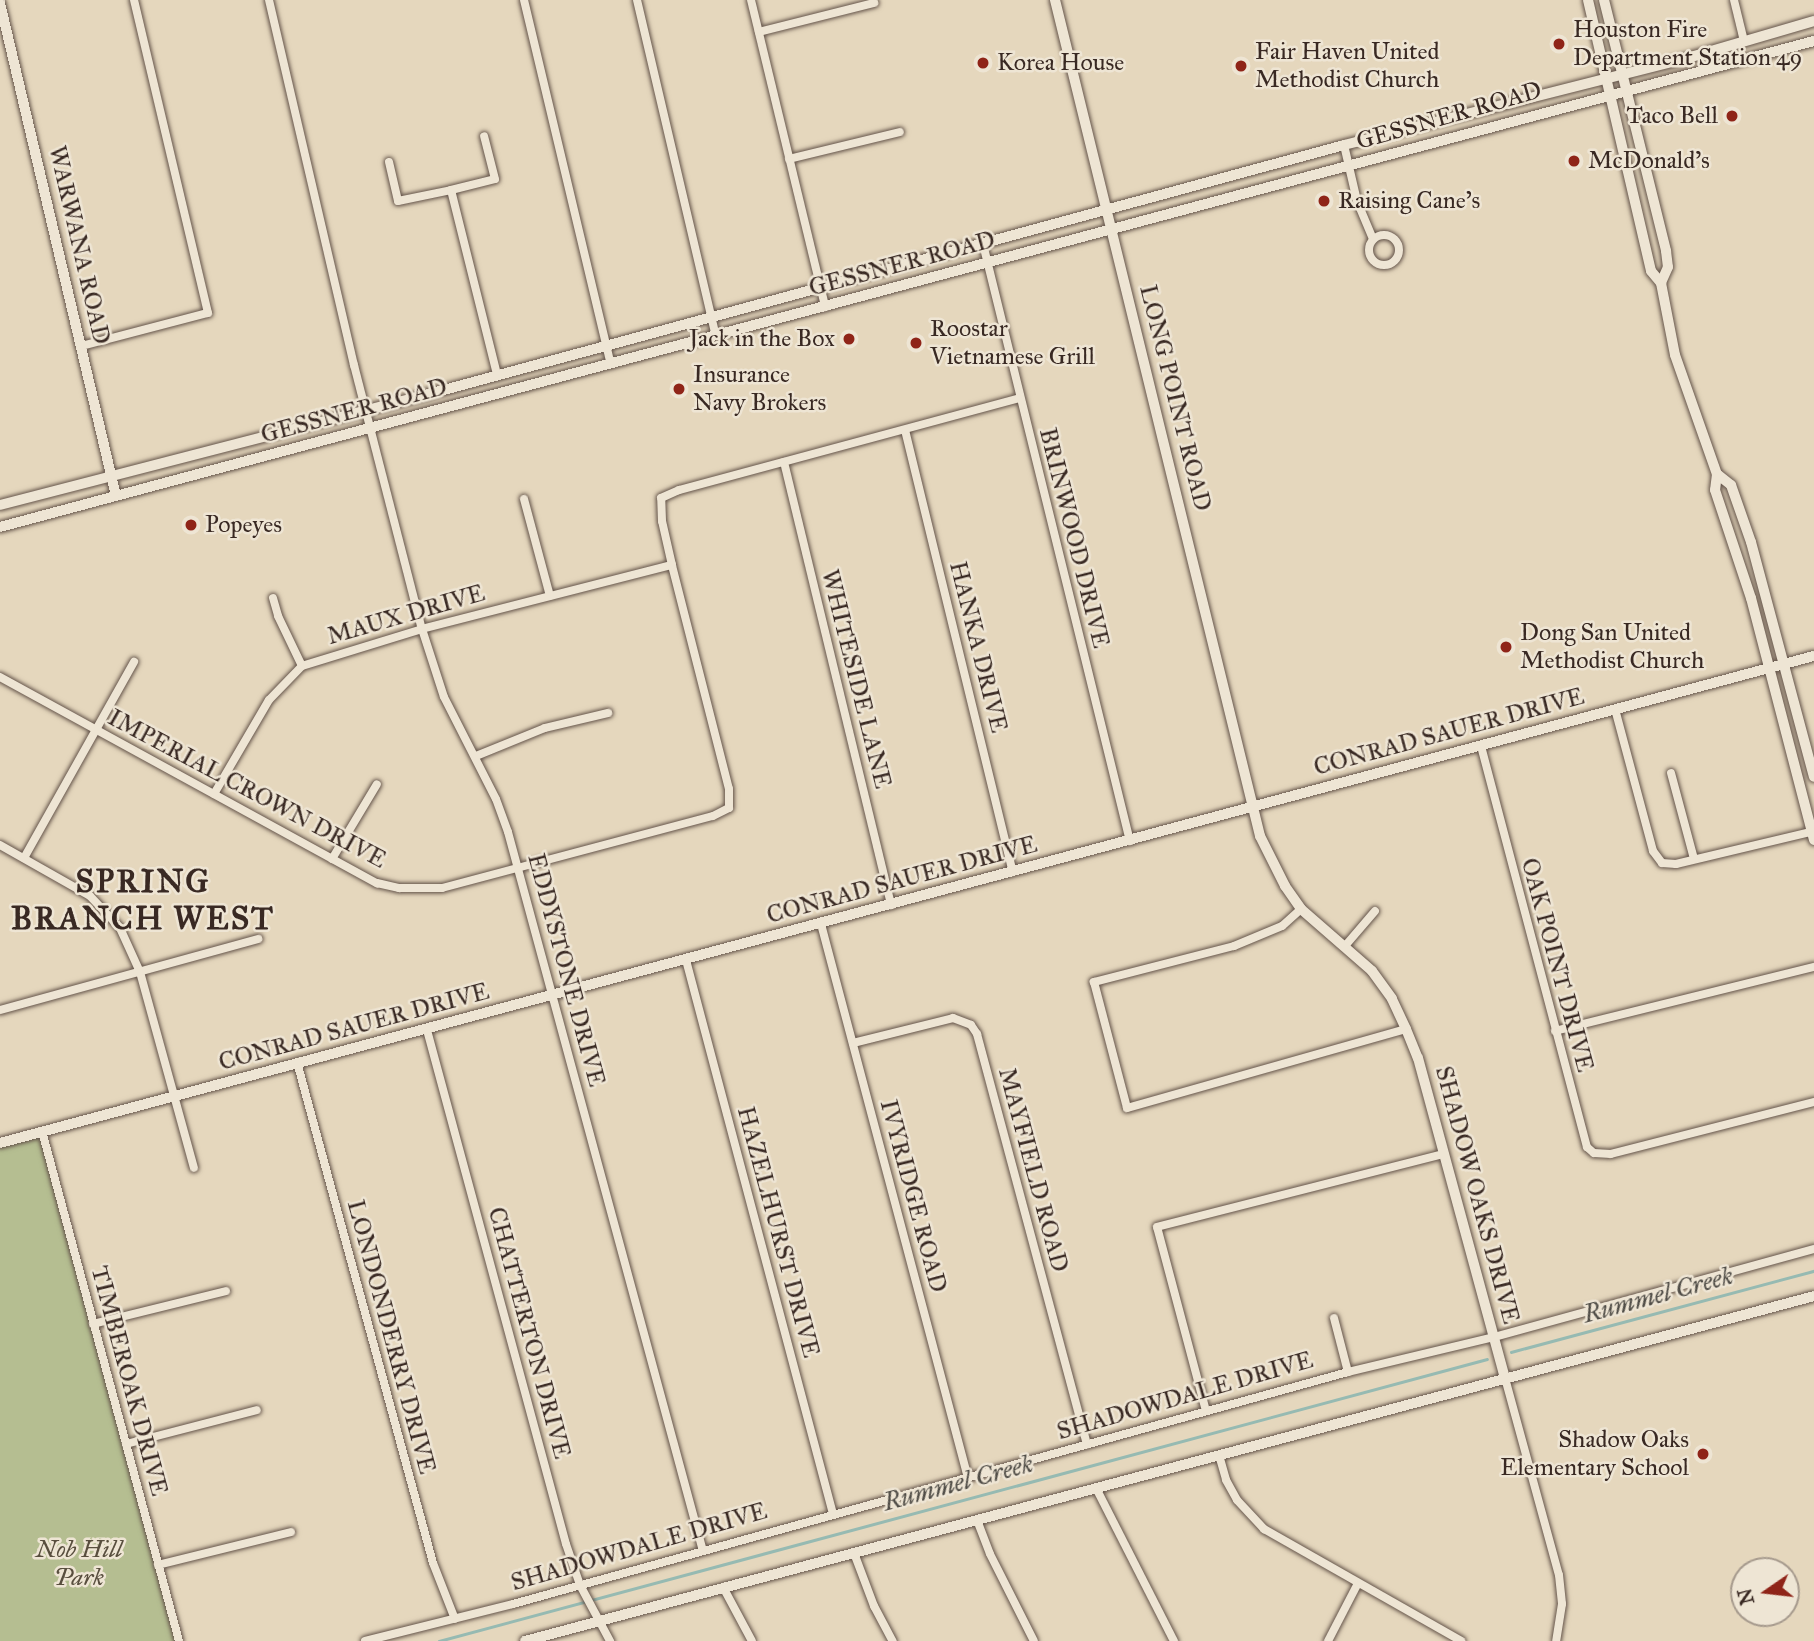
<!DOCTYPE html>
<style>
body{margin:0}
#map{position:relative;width:1814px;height:1641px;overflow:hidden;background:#e5d7bd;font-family:"IM FELL Great Primer",serif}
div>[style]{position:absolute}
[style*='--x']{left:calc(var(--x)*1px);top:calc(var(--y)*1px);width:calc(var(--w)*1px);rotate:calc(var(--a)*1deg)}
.green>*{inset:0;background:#b5be91}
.stream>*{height:2.5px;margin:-1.25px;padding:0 1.25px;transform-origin:1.25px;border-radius:1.25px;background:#96bab2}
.roads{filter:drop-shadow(0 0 2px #64544a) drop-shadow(0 0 2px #64544a)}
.street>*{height:8px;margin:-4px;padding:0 4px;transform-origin:4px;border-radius:4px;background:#eee5d4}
.street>.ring{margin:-4px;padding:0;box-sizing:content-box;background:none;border:8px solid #eee5d4;border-radius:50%}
.secondary>*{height:10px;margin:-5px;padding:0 5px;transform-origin:5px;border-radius:5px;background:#eee5d4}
.dots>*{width:19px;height:19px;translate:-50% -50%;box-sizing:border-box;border:4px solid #eee5d4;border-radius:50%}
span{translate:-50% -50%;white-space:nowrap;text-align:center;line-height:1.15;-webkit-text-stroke:5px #eee5d4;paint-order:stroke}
.poi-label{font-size:24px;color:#392923}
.left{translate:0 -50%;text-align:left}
.right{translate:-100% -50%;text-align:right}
.street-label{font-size:24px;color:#392923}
.park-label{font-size:24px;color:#584e3e;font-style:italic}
.water-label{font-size:26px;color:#504d47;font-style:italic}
.district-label{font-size:32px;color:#392923;font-weight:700;letter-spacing:2px}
.north{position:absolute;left:1730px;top:1557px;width:70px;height:70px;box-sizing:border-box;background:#eee5d4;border:2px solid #a69a8d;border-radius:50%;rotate:256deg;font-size:19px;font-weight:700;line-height:28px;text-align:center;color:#392923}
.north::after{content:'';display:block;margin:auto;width:24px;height:32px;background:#8f2418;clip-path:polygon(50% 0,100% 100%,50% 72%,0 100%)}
</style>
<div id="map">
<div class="green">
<div style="clip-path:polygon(42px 1131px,179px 1641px,0 1641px,0 1143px)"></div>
</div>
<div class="stream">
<div style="--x:1511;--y:1352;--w:314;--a:-15"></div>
<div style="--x:439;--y:1641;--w:1085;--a:-15.06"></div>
</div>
<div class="roads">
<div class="street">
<div style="--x:269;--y:0;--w:375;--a:76.9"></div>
<div style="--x:354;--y:365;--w:273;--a:75.6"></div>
<div style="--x:422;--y:629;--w:71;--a:72.1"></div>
<div style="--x:444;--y:697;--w:114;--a:63"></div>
<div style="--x:496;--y:799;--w:35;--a:70"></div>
<div style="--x:508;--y:832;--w:745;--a:74.83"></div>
<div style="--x:524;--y:0;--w:374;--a:76.6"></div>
<div style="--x:637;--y:0;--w:345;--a:76.8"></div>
<div style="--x:751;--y:0;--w:316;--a:76.4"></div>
<div style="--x:1734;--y:0;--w:42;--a:76.3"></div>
<div style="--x:759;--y:32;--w:119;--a:-14.2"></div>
<div style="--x:1344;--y:145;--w:57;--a:76.9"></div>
<div style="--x:1357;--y:201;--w:41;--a:67.2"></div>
<div style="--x:789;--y:159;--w:114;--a:-13.7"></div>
<div style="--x:389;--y:162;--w:40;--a:77"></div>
<div style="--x:398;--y:201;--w:54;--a:-11.7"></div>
<div style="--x:451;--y:190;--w:191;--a:76"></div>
<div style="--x:451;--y:190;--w:45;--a:-14"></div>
<div style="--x:495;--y:179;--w:44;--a:-104.3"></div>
<div class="ring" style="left:1369px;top:235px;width:22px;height:22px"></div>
<div style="--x:983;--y:244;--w:615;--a:76.17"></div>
<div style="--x:81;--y:346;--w:131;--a:-14.6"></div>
<div style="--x:208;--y:313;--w:322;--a:-103.3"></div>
<div style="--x:905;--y:430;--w:455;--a:76.3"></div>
<div style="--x:784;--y:462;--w:456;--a:76.4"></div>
<div style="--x:524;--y:499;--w:100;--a:75"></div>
<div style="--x:273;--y:598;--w:19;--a:74"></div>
<div style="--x:278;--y:616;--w:55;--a:64.4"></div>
<div style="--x:0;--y:677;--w:430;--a:28.7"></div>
<div style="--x:377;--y:883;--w:23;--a:13"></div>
<div style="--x:399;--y:888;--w:43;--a:0"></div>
<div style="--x:442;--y:888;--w:280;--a:-14.9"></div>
<div style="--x:713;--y:816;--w:18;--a:-27"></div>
<div style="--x:729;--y:808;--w:19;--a:-90"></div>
<div style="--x:729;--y:789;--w:231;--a:-104.3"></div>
<div style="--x:672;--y:565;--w:45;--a:-102.8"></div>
<div style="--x:662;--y:521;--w:23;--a:-92"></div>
<div style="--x:661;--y:498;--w:20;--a:-24"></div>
<div style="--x:679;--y:490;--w:353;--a:-15.1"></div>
<div style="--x:1615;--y:709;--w:147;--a:75"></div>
<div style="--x:1653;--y:851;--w:15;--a:53"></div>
<div style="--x:1662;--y:863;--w:14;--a:4"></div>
<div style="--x:1676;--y:864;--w:142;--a:-13.4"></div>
<div style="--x:1481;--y:746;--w:415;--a:75.2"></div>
<div style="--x:1587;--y:1147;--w:9;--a:41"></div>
<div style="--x:1594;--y:1153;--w:17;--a:3"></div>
<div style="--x:1611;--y:1154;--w:210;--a:-14.4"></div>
<div style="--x:476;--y:756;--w:74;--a:-22.1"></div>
<div style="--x:545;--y:728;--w:65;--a:-13.4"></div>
<div style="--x:1671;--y:773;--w:89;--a:75"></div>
<div style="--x:214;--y:794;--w:109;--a:-59.7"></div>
<div style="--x:269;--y:700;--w:47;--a:-45.9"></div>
<div style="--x:302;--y:666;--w:126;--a:-17.1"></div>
<div style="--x:422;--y:629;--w:258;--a:-14.4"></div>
<div style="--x:0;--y:845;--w:103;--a:29.5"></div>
<div style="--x:90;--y:896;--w:44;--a:46.8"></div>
<div style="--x:120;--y:928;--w:48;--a:65.6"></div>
<div style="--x:140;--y:972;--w:203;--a:74.6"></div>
<div style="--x:24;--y:858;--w:225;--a:-60.7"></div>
<div style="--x:332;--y:859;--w:87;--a:-59"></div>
<div style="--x:1301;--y:909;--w:25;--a:138"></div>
<div style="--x:1282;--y:926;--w:52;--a:157.4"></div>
<div style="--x:1234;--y:946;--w:145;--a:165.6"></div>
<div style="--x:1094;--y:982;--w:130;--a:75.3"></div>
<div style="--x:1127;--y:1108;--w:290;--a:-15.8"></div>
<div style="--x:821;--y:924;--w:573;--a:75.14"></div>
<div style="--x:1345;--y:946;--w:46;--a:-49.4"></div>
<div style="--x:686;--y:960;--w:573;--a:75.14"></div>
<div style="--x:0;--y:1010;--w:268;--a:-15.4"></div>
<div style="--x:427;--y:1030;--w:532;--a:74.87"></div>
<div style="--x:566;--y:1544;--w:43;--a:71.1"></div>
<div style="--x:580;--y:1585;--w:64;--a:61.8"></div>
<div style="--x:1555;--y:1031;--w:267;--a:-13.9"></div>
<div style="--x:853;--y:1043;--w:103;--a:-14"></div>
<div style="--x:953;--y:1018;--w:19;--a:21"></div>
<div style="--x:971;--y:1025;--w:11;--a:56"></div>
<div style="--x:977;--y:1034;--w:425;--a:75"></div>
<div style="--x:297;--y:1062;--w:519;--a:74.81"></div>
<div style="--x:433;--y:1563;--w:60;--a:68.6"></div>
<div style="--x:42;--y:1131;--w:528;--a:74.96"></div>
<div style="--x:1334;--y:1318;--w:56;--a:75.5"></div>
<div style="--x:93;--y:1324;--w:137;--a:-13.9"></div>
<div style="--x:1505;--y:1378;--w:204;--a:74.7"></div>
<div style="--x:1559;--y:1575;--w:29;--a:84"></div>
<div style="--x:1562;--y:1604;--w:37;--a:99"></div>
<div style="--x:1206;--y:1411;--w:190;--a:-104.9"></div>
<div style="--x:1157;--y:1227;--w:296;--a:-14.3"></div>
<div style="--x:126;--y:1444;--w:135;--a:-14.5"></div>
<div style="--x:1219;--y:1455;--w:26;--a:74"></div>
<div style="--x:1226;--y:1480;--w:23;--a:61"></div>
<div style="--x:1237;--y:1500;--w:40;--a:47"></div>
<div style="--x:1264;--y:1529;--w:227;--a:29.6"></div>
<div style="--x:1096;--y:1488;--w:172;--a:63"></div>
<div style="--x:977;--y:1520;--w:36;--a:69"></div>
<div style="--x:990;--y:1554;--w:97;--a:63.2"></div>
<div style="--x:854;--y:1553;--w:57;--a:69.3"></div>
<div style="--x:874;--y:1606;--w:40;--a:62"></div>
<div style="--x:158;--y:1565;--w:137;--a:-13.9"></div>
<div style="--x:723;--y:1587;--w:61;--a:61.8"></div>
<div style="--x:365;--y:1641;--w:153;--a:-14"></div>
<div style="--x:513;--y:1604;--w:867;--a:-15.53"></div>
<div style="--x:1348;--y:1372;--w:150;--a:-13.5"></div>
<div style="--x:1494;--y:1337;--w:332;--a:-15.4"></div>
<div style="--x:1328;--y:1641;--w:63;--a:-62.6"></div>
</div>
<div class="secondary">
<div style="--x:1055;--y:0;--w:861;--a:76.22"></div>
<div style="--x:1260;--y:836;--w:56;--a:63.4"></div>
<div style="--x:1285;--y:886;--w:28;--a:55"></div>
<div style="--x:1301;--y:909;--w:94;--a:41.1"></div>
<div style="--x:1372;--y:971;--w:34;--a:54"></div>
<div style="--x:1392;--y:999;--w:33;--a:65"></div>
<div style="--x:1406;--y:1029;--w:31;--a:68"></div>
<div style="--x:1418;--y:1058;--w:332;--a:74.8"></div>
<div style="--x:1588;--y:0;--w:278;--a:76.9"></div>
<div style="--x:1651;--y:271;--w:16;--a:50"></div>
<div style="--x:1661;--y:283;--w:73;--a:79"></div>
<div style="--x:1675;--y:355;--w:126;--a:70.6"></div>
<div style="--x:1717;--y:474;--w:16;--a:97"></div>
<div style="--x:1715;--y:490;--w:114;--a:71.6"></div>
<div style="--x:1751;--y:598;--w:250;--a:75.4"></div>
<div style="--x:1604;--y:0;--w:259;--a:76.1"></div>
<div style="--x:1666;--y:251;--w:16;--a:83"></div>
<div style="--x:1668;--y:267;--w:17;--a:114"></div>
<div style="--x:0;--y:3;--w:506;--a:76.76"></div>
<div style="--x:1717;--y:474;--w:18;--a:38"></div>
<div style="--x:1731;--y:485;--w:60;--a:70.7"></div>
<div style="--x:1751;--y:542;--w:243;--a:75"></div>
<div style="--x:0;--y:505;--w:443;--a:-14.5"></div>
<div style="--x:429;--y:394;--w:948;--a:-15.22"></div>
<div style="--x:1344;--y:145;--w:358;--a:-14.2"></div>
<div style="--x:1691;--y:57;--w:128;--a:-16.3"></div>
<div style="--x:0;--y:527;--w:1878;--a:-15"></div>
<div style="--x:0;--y:1143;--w:1878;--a:-15.03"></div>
<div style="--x:525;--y:1641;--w:1334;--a:-14.98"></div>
</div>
</div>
<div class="dots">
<div style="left:1559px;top:44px;background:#8f2418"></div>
<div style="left:983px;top:63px;background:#8f2418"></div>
<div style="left:1241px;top:66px;background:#8f2418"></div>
<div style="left:1732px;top:116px;background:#8f2418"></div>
<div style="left:1574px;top:161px;background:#8f2418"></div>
<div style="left:1324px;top:201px;background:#8f2418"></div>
<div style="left:849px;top:339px;background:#8f2418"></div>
<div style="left:916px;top:343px;background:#8f2418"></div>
<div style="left:679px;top:389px;background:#8f2418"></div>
<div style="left:191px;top:525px;background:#8f2418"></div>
<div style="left:1506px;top:647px;background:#8f2418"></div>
<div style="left:1703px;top:1454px;background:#8f2418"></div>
</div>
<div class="poi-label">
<span class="left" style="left:1573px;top:44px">Houston Fire<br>Department Station 49</span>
<span class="left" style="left:1255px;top:66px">Fair Haven United<br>Methodist Church</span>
<span class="left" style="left:997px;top:63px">Korea House</span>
<span class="right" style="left:1718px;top:116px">Taco Bell</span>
<span class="left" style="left:1588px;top:161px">McDonald's</span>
<span class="left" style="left:1338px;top:201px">Raising Cane's</span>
<span class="left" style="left:930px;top:343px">Roostar<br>Vietnamese Grill</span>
<span class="right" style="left:835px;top:339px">Jack in the Box</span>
<span class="left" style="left:693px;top:389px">Insurance<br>Navy Brokers</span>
<span class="left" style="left:205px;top:525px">Popeyes</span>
<span class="left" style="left:1520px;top:647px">Dong San United<br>Methodist Church</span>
<span class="right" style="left:1689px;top:1454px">Shadow Oaks<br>Elementary School</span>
</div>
<div class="street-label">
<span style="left:1449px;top:116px;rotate:-16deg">GESSNER ROAD</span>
<span style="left:79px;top:245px;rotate:77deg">WARWANA ROAD</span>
<span style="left:902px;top:264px;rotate:-15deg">GESSNER ROAD</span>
<span style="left:1175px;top:398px;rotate:76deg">LONG POINT ROAD</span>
<span style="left:354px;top:411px;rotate:-15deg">GESSNER ROAD</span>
<span style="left:1074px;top:538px;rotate:76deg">BRINWOOD DRIVE</span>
<span style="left:406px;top:615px;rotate:-16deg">MAUX DRIVE</span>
<span style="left:978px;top:647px;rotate:76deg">HANKA DRIVE</span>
<span style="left:856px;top:679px;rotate:76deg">WHITESIDE LANE</span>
<span style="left:1449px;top:732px;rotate:-15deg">CONRAD SAUER DRIVE</span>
<span style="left:247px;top:789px;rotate:28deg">IMPERIAL CROWN DRIVE</span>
<span style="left:902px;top:880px;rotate:-15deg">CONRAD SAUER DRIVE</span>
<span style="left:1557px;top:965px;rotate:75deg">OAK POINT DRIVE</span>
<span style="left:566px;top:970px;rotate:75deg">EDDYSTONE DRIVE</span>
<span style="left:354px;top:1027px;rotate:-15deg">CONRAD SAUER DRIVE</span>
<span style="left:1033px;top:1170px;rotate:75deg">MAYFIELD ROAD</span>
<span style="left:1477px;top:1195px;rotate:75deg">SHADOW OAKS DRIVE</span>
<span style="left:913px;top:1196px;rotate:75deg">IVYRIDGE ROAD</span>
<span style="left:778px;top:1232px;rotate:75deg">HAZELHURST DRIVE</span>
<span style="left:529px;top:1333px;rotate:75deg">CHATTERTON DRIVE</span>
<span style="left:391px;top:1337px;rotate:75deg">LONDONDERRY DRIVE</span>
<span style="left:129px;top:1381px;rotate:75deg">TIMBEROAK DRIVE</span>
<span style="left:1185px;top:1396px;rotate:-16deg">SHADOWDALE DRIVE</span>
<span style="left:639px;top:1547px;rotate:-16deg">SHADOWDALE DRIVE</span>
</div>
<div class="park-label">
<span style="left:79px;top:1564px">Nob Hill<br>Park</span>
</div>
<div class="water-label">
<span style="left:1658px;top:1295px;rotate:-15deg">Rummel Creek</span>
<span style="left:958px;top:1483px;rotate:-15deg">Rummel Creek</span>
</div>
<div class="district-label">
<span style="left:143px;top:901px">SPRING<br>BRANCH WEST</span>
</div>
<div class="north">N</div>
</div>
